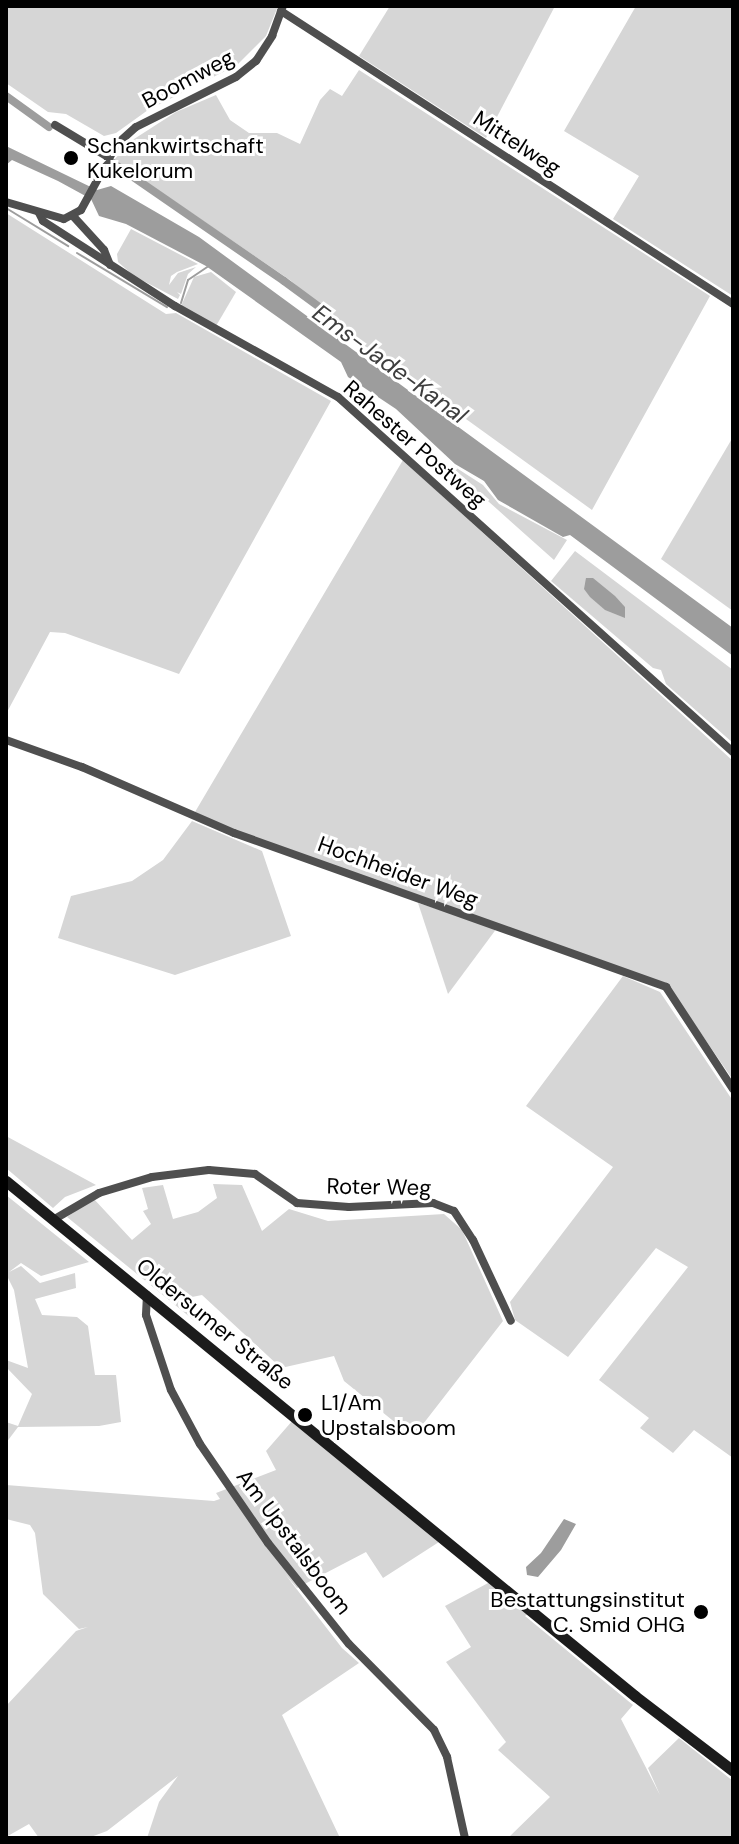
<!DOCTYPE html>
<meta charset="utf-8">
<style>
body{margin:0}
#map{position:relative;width:739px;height:1844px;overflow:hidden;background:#fff;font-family:"DM Sans",sans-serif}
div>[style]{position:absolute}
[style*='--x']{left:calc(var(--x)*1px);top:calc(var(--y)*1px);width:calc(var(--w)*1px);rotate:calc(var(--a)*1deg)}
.green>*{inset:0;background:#d6d6d6}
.water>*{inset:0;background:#9d9d9d}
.stream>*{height:2px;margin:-1px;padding:0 1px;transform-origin:1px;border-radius:1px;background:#9d9d9d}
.canal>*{height:8px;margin:-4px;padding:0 4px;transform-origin:4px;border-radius:4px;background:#9d9d9d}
.street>*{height:8px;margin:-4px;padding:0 4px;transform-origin:4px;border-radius:4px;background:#4f4f4f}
.secondary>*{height:11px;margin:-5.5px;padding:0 5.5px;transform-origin:5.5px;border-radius:5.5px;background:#1c1c1c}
.dots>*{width:22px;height:22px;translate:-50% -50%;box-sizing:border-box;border:4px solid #fff;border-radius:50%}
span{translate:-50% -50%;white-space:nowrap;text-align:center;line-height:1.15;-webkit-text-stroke:6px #fff;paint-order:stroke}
.street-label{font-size:22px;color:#000}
.poi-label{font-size:22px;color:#000}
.left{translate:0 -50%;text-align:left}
.right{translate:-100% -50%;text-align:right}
.water-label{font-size:24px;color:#3e3e3e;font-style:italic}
.frame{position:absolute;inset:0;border:8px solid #000;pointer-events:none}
</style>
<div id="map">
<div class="green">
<div style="clip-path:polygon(6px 6px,278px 6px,266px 36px,237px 65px,148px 110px,116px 133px,104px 136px,66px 114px,48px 112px,6px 83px)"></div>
<div style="clip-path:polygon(390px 6px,555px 6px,486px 138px,359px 56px)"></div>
<div style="clip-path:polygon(636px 6px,733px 6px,733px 296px,613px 219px,639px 176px,564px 131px)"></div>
<div style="clip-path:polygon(359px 70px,710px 296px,592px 510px,333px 323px,332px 316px,290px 280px,114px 160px,131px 141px,176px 112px,216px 95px,230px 120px,249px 133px,277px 133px,300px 144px,320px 100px,330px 89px,342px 96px)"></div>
<div style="clip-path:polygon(6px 213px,166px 314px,176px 313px,331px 401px,179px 674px,65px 633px,50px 632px,6px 714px)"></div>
<div style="clip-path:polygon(131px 229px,198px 264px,177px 272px,171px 276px,169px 285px,178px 273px,196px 267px,188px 274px,181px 294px,177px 292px,180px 295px,178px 299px,134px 276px,118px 262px,117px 254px)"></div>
<div style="clip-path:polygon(211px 272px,236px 292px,216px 326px,181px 306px,194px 277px)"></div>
<div style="clip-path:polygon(733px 437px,733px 611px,661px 559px)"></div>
<div style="clip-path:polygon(403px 460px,733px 761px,733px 1080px,667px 984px,233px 830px,195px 812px)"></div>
<div style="clip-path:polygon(455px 467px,483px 485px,499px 504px,567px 540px,554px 560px,451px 468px)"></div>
<div style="clip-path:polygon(575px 551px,733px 670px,733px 743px,666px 684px,661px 670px,653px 668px,551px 581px)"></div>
<div style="clip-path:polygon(192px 821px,262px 851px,291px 936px,175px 975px,58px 938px,71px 896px,132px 881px,163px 860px)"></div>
<div style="clip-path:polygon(418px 903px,497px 928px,448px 994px)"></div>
<div style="clip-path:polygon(623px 976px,660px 992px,733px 1101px,733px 1458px,694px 1430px,673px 1453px,640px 1428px,649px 1418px,599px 1380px,688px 1267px,656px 1248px,568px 1357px,515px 1320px,510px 1302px,613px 1167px,526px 1106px)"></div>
<div style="clip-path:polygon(6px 1137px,6px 1136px,96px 1185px,65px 1197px,53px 1208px,6px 1168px)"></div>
<div style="clip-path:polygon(213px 1184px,242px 1185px,262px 1231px,289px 1209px,328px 1221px,444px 1214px,462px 1230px,503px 1321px,413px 1437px,344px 1381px,334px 1356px,281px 1368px,202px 1295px,192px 1297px,196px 1322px,67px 1217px,93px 1198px,132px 1240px,151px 1224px,143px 1211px,148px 1209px,142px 1188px,163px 1185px,173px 1219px,198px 1212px,217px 1198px)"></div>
<div style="clip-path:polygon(6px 1195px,89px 1262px,41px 1276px,21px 1263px,9px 1272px,21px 1266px,40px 1283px,75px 1273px,76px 1288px,35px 1299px,42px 1315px,77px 1317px,88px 1326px,95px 1375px,116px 1375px,121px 1422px,99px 1426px,18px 1427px,6px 1443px,6px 1422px,18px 1426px,32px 1394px,6px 1367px,6px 1360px,28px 1368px,14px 1290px,6px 1274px)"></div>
<div style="clip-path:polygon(293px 1420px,439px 1542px,383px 1578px,366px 1552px,297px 1588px,285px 1574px,342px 1648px,359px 1663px,282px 1715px,340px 1838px,147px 1838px,159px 1802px,178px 1776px,107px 1831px,88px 1838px,39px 1838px,29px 1824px,6px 1837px,6px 1706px,76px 1631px,88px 1627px,79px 1629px,43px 1594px,35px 1533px,30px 1525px,6px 1519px,6px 1485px,214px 1501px,220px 1499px,216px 1493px,276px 1470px,266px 1451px)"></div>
<div style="clip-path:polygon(490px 1582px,528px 1614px,525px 1616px,633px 1705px,621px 1719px,660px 1795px,648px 1768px,679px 1738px,733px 1781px,733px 1838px,508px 1838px,550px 1797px,498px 1750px,506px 1742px,446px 1662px,471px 1647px,445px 1606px)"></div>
</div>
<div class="water">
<div style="clip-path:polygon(6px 146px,97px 190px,111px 186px,199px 237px,733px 628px,733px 656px,570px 535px,563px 537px,498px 500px,484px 481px,455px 464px,396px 409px,348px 377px,341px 362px,206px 266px,126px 224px,99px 216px,91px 199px,58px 181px,12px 160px,6px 165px)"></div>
<div style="clip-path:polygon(586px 578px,593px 578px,615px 596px,625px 607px,625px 618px,605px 610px,590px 597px,584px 589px)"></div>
<div style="clip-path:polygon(564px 1519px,576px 1524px,561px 1550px,538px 1577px,527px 1575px,526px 1567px,541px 1553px)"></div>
</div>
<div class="stream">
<div style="--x:6;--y:208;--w:73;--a:31.5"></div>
<div style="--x:77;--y:253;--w:105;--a:31"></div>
<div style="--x:181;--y:303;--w:24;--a:-73"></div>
<div style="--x:188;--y:280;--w:25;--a:-34"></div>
</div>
<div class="canal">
<div style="--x:6;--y:96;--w:53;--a:35.8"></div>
<div style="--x:110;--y:161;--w:211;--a:34.6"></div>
<div style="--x:284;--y:281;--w:47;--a:36.4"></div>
<div style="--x:322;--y:309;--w:13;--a:51"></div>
</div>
<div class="street">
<div style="--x:281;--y:11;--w:539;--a:32.95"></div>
<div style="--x:55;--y:125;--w:62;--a:31.1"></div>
<div style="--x:6;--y:202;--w:60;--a:16.3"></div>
<div style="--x:64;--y:219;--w:19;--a:-28"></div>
<div style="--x:81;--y:210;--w:75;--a:-61.4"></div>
<div style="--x:117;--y:144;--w:25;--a:-42"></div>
<div style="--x:136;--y:127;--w:112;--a:-26.6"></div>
<div style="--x:236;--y:77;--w:26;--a:-39"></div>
<div style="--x:256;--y:61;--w:30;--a:-57"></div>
<div style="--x:272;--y:36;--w:32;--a:-70"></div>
<div style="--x:39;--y:213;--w:9;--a:63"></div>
<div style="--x:43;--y:221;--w:157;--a:32.8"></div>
<div style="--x:175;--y:306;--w:187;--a:29.2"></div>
<div style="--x:338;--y:397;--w:531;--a:41.95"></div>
<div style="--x:73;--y:216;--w:46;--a:47.6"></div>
<div style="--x:104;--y:250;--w:16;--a:68"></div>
<div style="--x:6;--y:740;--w:81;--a:19.6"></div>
<div style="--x:82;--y:767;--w:166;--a:23.5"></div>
<div style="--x:234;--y:833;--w:459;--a:19.6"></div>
<div style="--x:666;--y:987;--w:122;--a:56.7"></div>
<div style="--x:53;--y:1220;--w:53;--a:-30.4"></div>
<div style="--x:99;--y:1193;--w:55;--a:-16.8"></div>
<div style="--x:152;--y:1177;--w:57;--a:-7"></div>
<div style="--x:209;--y:1170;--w:46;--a:5"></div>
<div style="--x:255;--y:1174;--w:51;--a:34.6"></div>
<div style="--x:297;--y:1203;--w:52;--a:4.4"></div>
<div style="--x:349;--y:1207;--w:84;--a:-2.7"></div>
<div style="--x:433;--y:1203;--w:22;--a:21"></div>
<div style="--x:454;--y:1211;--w:35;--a:57"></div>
<div style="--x:473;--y:1240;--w:89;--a:64.9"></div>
<div style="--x:147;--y:1295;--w:20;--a:93"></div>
<div style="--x:146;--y:1315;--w:79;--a:71.6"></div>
<div style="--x:171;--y:1390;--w:61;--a:61.8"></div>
<div style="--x:200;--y:1444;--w:120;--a:55.5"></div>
<div style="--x:268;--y:1543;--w:129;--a:51.3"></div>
<div style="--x:349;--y:1644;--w:121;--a:45.3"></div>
<div style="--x:434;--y:1730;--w:30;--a:64"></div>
<div style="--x:447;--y:1757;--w:83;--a:77.5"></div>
</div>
<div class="secondary">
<div style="--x:6;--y:1181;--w:813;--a:39.31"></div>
<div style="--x:635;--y:1696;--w:123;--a:37.4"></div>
</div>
<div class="dots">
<div style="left:71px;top:158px;background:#000"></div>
<div style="left:305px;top:1415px;background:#000"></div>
<div style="left:701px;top:1612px;background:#000"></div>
</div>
<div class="street-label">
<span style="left:188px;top:79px;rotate:-28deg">Boomweg</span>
<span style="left:517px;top:143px;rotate:33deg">Mittelweg</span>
<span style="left:415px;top:444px;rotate:41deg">Rahester Postweg</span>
<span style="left:398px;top:872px;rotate:20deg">Hochheider Weg</span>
<span style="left:379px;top:1187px;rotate:1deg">Roter Weg</span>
<span style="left:215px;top:1324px;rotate:39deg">Oldersumer Straße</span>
<span style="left:294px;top:1542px;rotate:53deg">Am Upstalsboom</span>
</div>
<div class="poi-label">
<span class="left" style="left:87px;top:158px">Schankwirtschaft<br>Kukelorum</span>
<span class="left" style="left:321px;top:1415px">L1/Am<br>Upstalsboom</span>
<span class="right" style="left:685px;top:1612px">Bestattungsinstitut<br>C. Smid OHG</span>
</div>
<div class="water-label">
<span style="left:390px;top:364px;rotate:36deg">Ems-Jade-Kanal</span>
</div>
<div class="frame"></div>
</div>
